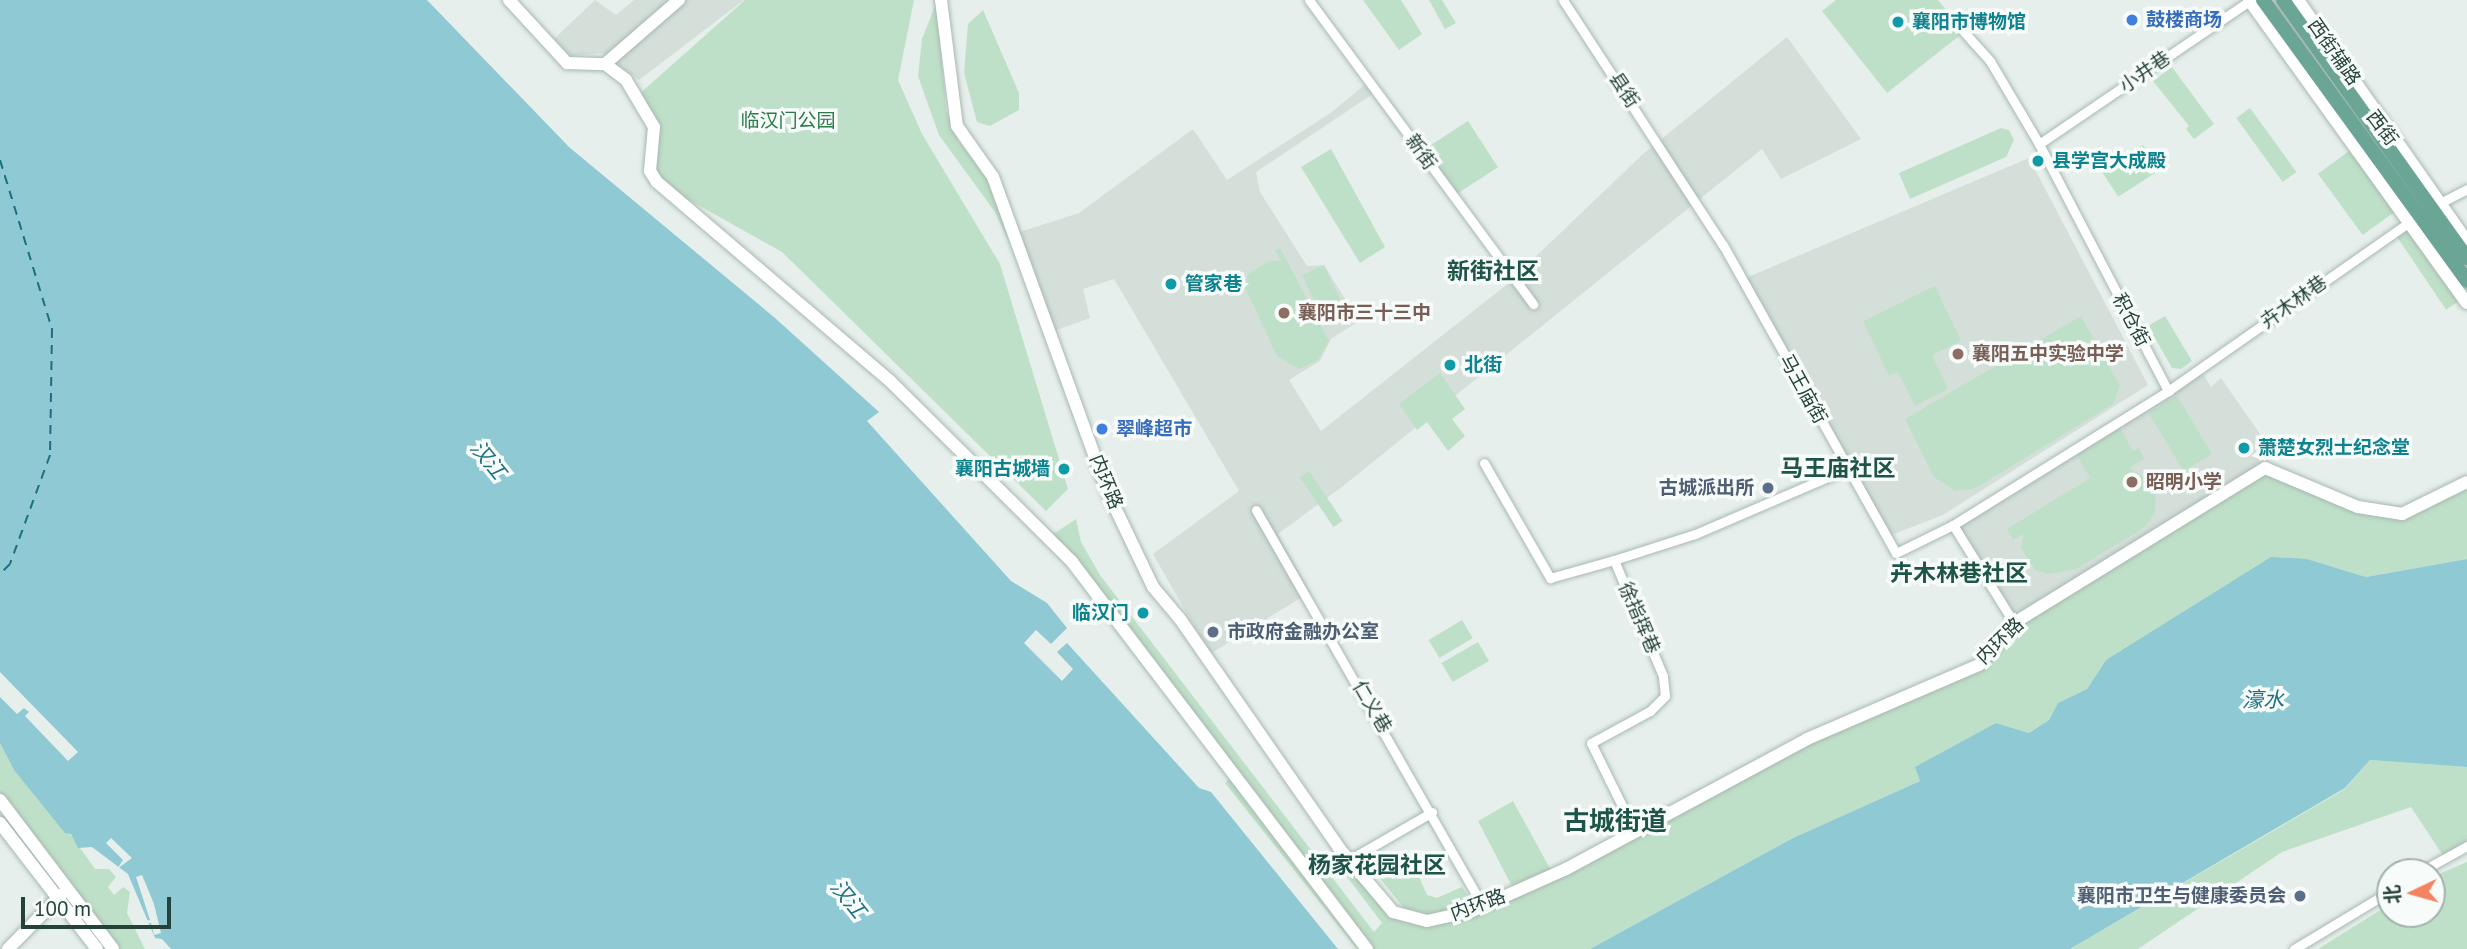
<!DOCTYPE html>
<meta charset="utf-8">
<style>
body{margin:0}
#map{position:relative;width:2467px;height:949px;overflow:hidden;background:#e6efeb;font-family:"PT Sans","Noto Sans SC",sans-serif}
div>[style]{position:absolute}
[style*='--x']{left:calc(var(--x)*1px);top:calc(var(--y)*1px);width:calc(var(--w)*1px);rotate:calc(var(--a)*1deg)}
.built>*{inset:0;background:#d4dfda}
.green>*{inset:0;background:#bfe0c8;transform-origin:0 0}
.water>*{inset:0;background:#8ec9d4}
.pier>*{inset:0;background:#e6efeb}
.ferry>*{height:2px;margin-top:-1px;transform-origin:0;background:repeating-linear-gradient(90deg,#1c6f80 0 9px,transparent 0 16px)}
.roads{filter:drop-shadow(0 0 2px #a8b8b2) drop-shadow(0 0 2px #a8b8b2)}
.street>*{height:9px;margin:-4.5px;padding:0 4.5px;transform-origin:4.5px;border-radius:4.5px;background:#fff}
.secondary>*{height:12px;margin:-6px;padding:0 6px;transform-origin:6px;border-radius:6px;background:#fff}
.primary>*{height:14px;margin:-7px;padding:0 7px;transform-origin:7px;border-radius:7px;background:#6aa596}
.dots>*{width:19px;height:19px;translate:-50% -50%;box-sizing:border-box;border:4px solid #f7fbf9;border-radius:50%}
span{translate:-50% -50%;white-space:nowrap;text-align:center;line-height:1.15;-webkit-text-stroke:7px #f7fbf9;paint-order:stroke}
.shop-label{font-size:19px;color:#366cbe;font-weight:700}
.left{translate:0 -50%;text-align:left}
.culture-label{font-size:19px;color:#0d838f;font-weight:700}
.right{translate:-100% -50%;text-align:right}
.street-label{font-size:19px;color:#24423a}
.park-label{font-size:19px;color:#2d7a4b}
.education-label{font-size:19px;color:#785e54;font-weight:700}
.service-label{font-size:19px;color:#4e5e75;font-weight:700}
.water-label{font-size:21px;color:#1c6f80;font-style:italic}
.quarter-label{font-size:23px;color:#1f5548;font-weight:700}
.district-label{font-size:26px;color:#1f5548;font-weight:700}
.north{position:absolute;left:2376px;top:858px;width:70px;height:70px;box-sizing:border-box;background:#f7fbf9;border:2px solid #a3b1ad;border-radius:50%;rotate:265deg;font-size:19px;font-weight:700;line-height:28px;text-align:center;color:#24423a}
.north::after{content:'';display:block;margin:auto;width:24px;height:32px;background:#f4845f;clip-path:polygon(50% 0,100% 100%,50% 72%,0 100%)}
.scale{position:absolute;left:21px;top:897px;width:150px;height:32px;box-sizing:border-box;border:4px solid #24423a;border-top:0;padding-left:9px;font-size:21px;line-height:24px;white-space:nowrap;color:#24423a;-webkit-text-stroke:5px #f7fbf9;paint-order:stroke}
</style>
<div id="map">
<div class="built">
<div style="clip-path:polygon(595px 0,616px 15px,634px 0,744px 0,639px 80px,602px 53px,570px 56px,554px 39px)"></div>
<div style="clip-path:polygon(1787px 37px,1861px 139px,1781px 179px,1762px 149px,1343px 486px,1278px 534px,1310px 592px,1210px 654px,1153px 554px,1239px 491px,1114px 279px,1083px 289px,1090px 318px,1051px 332px,1017px 233px,1079px 213px,1193px 129px,1227px 180px,1332px 112px,1369px 81px,1377px 91px,1256px 172px,1260px 192px,1307px 266px,1324px 265px,1359px 321px,1331px 339px,1320px 361px,1289px 380px,1321px 431px,1505px 286px,1643px 154px)"></div>
<div style="clip-path:polygon(2029px 158px,2148px 385px,1943px 515px,1886px 537px,1741px 280px)"></div>
<div style="clip-path:polygon(2200px 369px,2211px 387px,2221px 378px,2272px 451px,2265px 468px,2014px 623px,1953px 525px)"></div>
</div>
<div class="green">
<div style="clip-path:polygon(745px 0,914px 0,898px 80px,922px 134px,1000px 264px,1068px 489px,1046px 511px,782px 252px,657px 182px,654px 127px,637px 96px)"></div>
<div style="clip-path:polygon(1363px 0,1401px 0,1422px 34px,1399px 50px)"></div>
<div style="clip-path:polygon(1429px 0,1442px 0,1456px 23px,1445px 29px)"></div>
<div style="clip-path:polygon(1836px 0,1938px 0,1964px 32px,1887px 93px,1822px 11px)"></div>
<div style="clip-path:polygon(937px 1px,946px 110px,958px 141px,994px 186px,1009px 242px,995px 212px,939px 135px,918px 76px,922px 39px)"></div>
<div style="clip-path:polygon(983px 10px,1019px 93px,1019px 110px,990px 126px,977px 122px,964px 73px,968px 24px)"></div>
<div style="clip-path:polygon(2172px 67px,2214px 124px,2194px 139px,2186px 129px,2189px 126px,2153px 81px)"></div>
<div style="left:2250px;top:108px;width:79px;height:17px;rotate:54deg"></div>
<div style="left:1468px;top:121px;width:55px;height:56px;rotate:57deg"></div>
<div style="clip-path:polygon(2001px 128px,2009px 130px,2014px 140px,2006px 157px,1910px 199px,1899px 173px)"></div>
<div style="left:2143px;top:145px;width:30px;height:49px;rotate:57deg"></div>
<div style="left:2356px;top:146px;width:76px;height:47px;rotate:54deg"></div>
<div style="clip-path:polygon(1331px 149px,1385px 247px,1360px 263px,1301px 167px)"></div>
<div style="left:2411px;top:220px;width:94px;height:21px;rotate:56deg"></div>
<div style="clip-path:polygon(1280px 248px,1329px 341px,1318px 360px,1299px 369px,1277px 356px,1245px 287px,1248px 274px,1269px 261px,1281px 261px,1275px 250px)"></div>
<div style="left:1324px;top:265px;width:47px;height:24px;rotate:65deg"></div>
<div style="clip-path:polygon(1935px 286px,1961px 341px,1932px 355px,1948px 389px,1915px 406px,1898px 372px,1889px 376px,1863px 321px)"></div>
<div style="clip-path:polygon(2081px 316px,2120px 386px,2113px 404px,1976px 488px,1955px 491px,1934px 477px,1905px 419px)"></div>
<div style="clip-path:polygon(2165px 316px,2192px 361px,2181px 369px,2172px 368px,2148px 326px)"></div>
<div style="clip-path:polygon(1440px 373px,1465px 409px,1452px 419px,1465px 436px,1448px 451px,1427px 422px,1417px 430px,1399px 404px)"></div>
<div style="left:2177px;top:396px;width:68px;height:33px;rotate:59deg"></div>
<div style="clip-path:polygon(2120px 428px,2133px 451px,2139px 448px,2144px 459px,2129px 468px,2150px 481px,2156px 495px,2155px 513px,2145px 527px,2076px 569px,2048px 574px,2035px 570px,2021px 548px,2023px 534px,2013px 540px,2007px 529px,2090px 478px,2077px 455px)"></div>
<div style="clip-path:polygon(2265px 468px,2358px 507px,2402px 514px,2467px 482px,2467px 559px,2366px 577px,2307px 559px,2106px 660px,2087px 689px,2058px 703px,2049px 720px,2029px 733px,1996px 723px,1920px 781px,1793px 838px,1590px 949px,1357px 949px,1225px 783px,1232px 776px,1052px 535px,1076px 519px,1081px 542px,1100px 575px,1374px 932px,1382px 923px,1329px 853px,1339px 848px,1394px 912px,1427px 921px,1515px 892px,1478px 821px,1513px 801px,1553px 874px,1807px 739px,1979px 665px,2014px 623px)"></div>
<div style="left:1309px;top:471px;width:60px;height:11px;rotate:56deg"></div>
<div style="left:1462px;top:620px;width:21px;height:39px;rotate:59deg"></div>
<div style="left:1478px;top:642px;width:22px;height:42px;rotate:60deg"></div>
<div style="clip-path:polygon(0 743px,14px 770px,71px 835px,95px 869px,109px 869px,116px 877px,108px 887px,114px 895px,123px 887px,130px 892px,127px 913px,145px 949px,113px 949px,0 800px)"></div>
<div style="clip-path:polygon(2370px 760px,2467px 767px,2467px 846px,2444px 857px,2411px 807px,2282px 852px,2138px 949px,2070px 949px,2345px 789px)"></div>
<div style="clip-path:polygon(1402px 857px,1413px 863px,1427px 895px,1437px 898px,1462px 887px,1474px 903px,1429px 915px,1404px 908px,1378px 876px,1378px 868px)"></div>
<div style="clip-path:polygon(2467px 862px,2467px 949px,2318px 949px,2390px 904px,2390px 914px,2432px 914px,2432px 877px)"></div>
</div>
<div class="water">
<div style="clip-path:polygon(0 0,427px 0,569px 147px,775px 318px,879px 412px,867px 421px,1011px 581px,1047px 603px,1067px 628px,1051px 644px,1036px 630px,1024px 643px,1062px 681px,1073px 669px,1057px 652px,1067px 643px,1199px 788px,1211px 792px,1338px 949px,171px 949px,162px 939px,155px 938px,128px 874px,92px 847px,78px 848px,71px 834px,65px 833px,14px 770px,0 743px)"></div>
<div style="clip-path:polygon(2271px 557px,2307px 559px,2366px 577px,2467px 559px,2467px 767px,2370px 760px,2345px 788px,2070px 949px,1590px 949px,1793px 838px,1920px 781px,1915px 767px,1996px 723px,2029px 733px,2049px 720px,2058px 703px,2087px 689px,2106px 660px)"></div>
</div>
<div class="pier">
<div style="clip-path:polygon(0 672px,78px 752px,68px 761px,25px 716px,29px 712px,24px 708px,17px 714px,0 697px)"></div>
<div style="clip-path:polygon(111px 838px,132px 858px,117px 869px,123px 860px,106px 843px)"></div>
<div style="clip-path:polygon(142px 875px,154px 904px,161px 933px,154px 935px,151px 923px,141px 922px,150px 920px,136px 877px)"></div>
</div>
<div class="ferry">
<div style="--x:0;--y:160;--w:177;--a:72.9"></div>
<div style="--x:52;--y:329;--w:126;--a:90.9"></div>
<div style="--x:50;--y:455;--w:116;--a:110.2"></div>
<div style="--x:10;--y:564;--w:14;--a:135"></div>
</div>
<div class="roads">
<div class="street">
<div style="--x:1309;--y:0;--w:378;--a:53.6"></div>
<div style="--x:1563;--y:0;--w:293;--a:56.9"></div>
<div style="--x:1723;--y:245;--w:353;--a:60.7"></div>
<div style="--x:1896;--y:553;--w:64;--a:-26.2"></div>
<div style="--x:1953;--y:525;--w:115;--a:58.1"></div>
<div style="--x:1964;--y:32;--w:39;--a:48"></div>
<div style="--x:1990;--y:61;--w:96;--a:59.4"></div>
<div style="--x:2039;--y:144;--w:279;--a:62.4"></div>
<div style="--x:2039;--y:144;--w:256;--a:-34.2"></div>
<div style="--x:2436;--y:205;--w:35;--a:-27"></div>
<div style="--x:1484;--y:463;--w:133;--a:60.1"></div>
<div style="--x:1550;--y:578;--w:66;--a:-15.7"></div>
<div style="--x:1256;--y:510;--w:456;--a:60.2"></div>
<div style="--x:1953;--y:525;--w:253;--a:-31.9"></div>
<div style="--x:2168;--y:391;--w:298;--a:-35"></div>
<div style="--x:1635;--y:832;--w:99;--a:-116.3"></div>
<div style="--x:1591;--y:743;--w:67;--a:-28.5"></div>
<div style="--x:1650;--y:711;--w:21;--a:-45"></div>
<div style="--x:1665;--y:696;--w:20;--a:-96"></div>
<div style="--x:1663;--y:676;--w:126;--a:-112.9"></div>
<div style="--x:1614;--y:560;--w:85;--a:-17.8"></div>
<div style="--x:1695;--y:534;--w:165;--a:-23.2"></div>
<div style="--x:1349;--y:860;--w:96;--a:-30"></div>
<div style="--x:2420;--y:872;--w:54;--a:-29"></div>
<div style="--x:2294;--y:949;--w:112;--a:-31.1"></div>
</div>
<div class="secondary">
<div style="--x:509;--y:0;--w:86;--a:47.4"></div>
<div style="--x:567;--y:63;--w:38;--a:2"></div>
<div style="--x:605;--y:64;--w:26;--a:37"></div>
<div style="--x:626;--y:80;--w:55;--a:59.2"></div>
<div style="--x:654;--y:127;--w:44;--a:95.2"></div>
<div style="--x:650;--y:171;--w:13;--a:58"></div>
<div style="--x:657;--y:182;--w:306;--a:40.5"></div>
<div style="--x:890;--y:381;--w:257;--a:44.8"></div>
<div style="--x:1072;--y:562;--w:487;--a:52.7"></div>
<div style="--x:941;--y:0;--w:127;--a:82.8"></div>
<div style="--x:957;--y:126;--w:62;--a:54.8"></div>
<div style="--x:993;--y:177;--w:338;--a:70"></div>
<div style="--x:1109;--y:495;--w:102;--a:64.4"></div>
<div style="--x:1153;--y:587;--w:42;--a:49.8"></div>
<div style="--x:1180;--y:619;--w:279;--a:55.2"></div>
<div style="--x:1339;--y:848;--w:84;--a:49.8"></div>
<div style="--x:1393;--y:912;--w:35;--a:15"></div>
<div style="--x:1427;--y:921;--w:46;--a:-12.5"></div>
<div style="--x:1472;--y:911;--w:103;--a:-24.1"></div>
<div style="--x:1566;--y:869;--w:274;--a:-28.3"></div>
<div style="--x:1807;--y:739;--w:187;--a:-23.3"></div>
<div style="--x:1979;--y:665;--w:55;--a:-50.2"></div>
<div style="--x:2014;--y:623;--w:295;--a:-31.7"></div>
<div style="--x:2265;--y:468;--w:101;--a:22.8"></div>
<div style="--x:2358;--y:507;--w:45;--a:9"></div>
<div style="--x:2402;--y:514;--w:72;--a:-26.2"></div>
<div style="--x:2249;--y:0;--w:373;--a:54.3"></div>
<div style="--x:2298;--y:0;--w:294;--a:55"></div>
<div style="--x:605;--y:64;--w:98;--a:-40.9"></div>
<div style="--x:0;--y:800;--w:187;--a:52.8"></div>
<div style="--x:0;--y:823;--w:159;--a:52.4"></div>
<div style="--x:8;--y:949;--w:76;--a:-45.5"></div>
</div>
<div class="primary">
<div style="--x:2263;--y:0;--w:347;--a:54"></div>
<div style="--x:2283;--y:0;--w:317;--a:54.5"></div>
</div>
</div>
<div class="dots">
<div style="left:2132px;top:20px;background:#3f7fe0"></div>
<div style="left:1898px;top:22px;background:#0f9aa8"></div>
<div style="left:2038px;top:161px;background:#0f9aa8"></div>
<div style="left:1171px;top:284px;background:#0f9aa8"></div>
<div style="left:1284px;top:313px;background:#8d6e63"></div>
<div style="left:1958px;top:354px;background:#8d6e63"></div>
<div style="left:1450px;top:365px;background:#0f9aa8"></div>
<div style="left:1102px;top:429px;background:#3f7fe0"></div>
<div style="left:2244px;top:448px;background:#0f9aa8"></div>
<div style="left:1064px;top:469px;background:#0f9aa8"></div>
<div style="left:2132px;top:482px;background:#8d6e63"></div>
<div style="left:1768px;top:488px;background:#5c6f8a"></div>
<div style="left:1143px;top:613px;background:#0f9aa8"></div>
<div style="left:1213px;top:632px;background:#5c6f8a"></div>
<div style="left:2300px;top:896px;background:#5c6f8a"></div>
</div>
<div class="shop-label">
<span class="left" style="left:2146px;top:20px">鼓楼商场</span>
<span class="left" style="left:1116px;top:429px">翠峰超市</span>
</div>
<div class="culture-label">
<span class="left" style="left:1912px;top:22px">襄阳市博物馆</span>
<span class="left" style="left:2052px;top:161px">县学宫大成殿</span>
<span class="left" style="left:1185px;top:284px">管家巷</span>
<span class="left" style="left:1464px;top:365px">北街</span>
<span class="left" style="left:2258px;top:448px">萧楚女烈士纪念堂</span>
<span class="right" style="left:1050px;top:469px">襄阳古城墙</span>
<span class="right" style="left:1129px;top:613px">临汉门</span>
</div>
<div class="street-label">
<span style="left:2334px;top:52px;rotate:55deg">西街辅路</span>
<span style="left:2145px;top:72px;rotate:-34deg">小井巷</span>
<span style="left:1624px;top:90px;rotate:56deg">县街</span>
<span style="left:2382px;top:128px;rotate:53deg">西街</span>
<span style="left:1421px;top:152px;rotate:54deg">新街</span>
<span style="left:2294px;top:302px;rotate:-35deg">卉木林巷</span>
<span style="left:2131px;top:320px;rotate:62deg">积仓街</span>
<span style="left:1803px;top:389px;rotate:61deg">马王庙街</span>
<span style="left:1106px;top:482px;rotate:68deg">内环路</span>
<span style="left:1639px;top:618px;rotate:67deg">徐指挥巷</span>
<span style="left:2000px;top:641px;rotate:-44deg">内环路</span>
<span style="left:1372px;top:707px;rotate:60deg">仁义巷</span>
<span style="left:1478px;top:905px;rotate:-20deg">内环路</span>
</div>
<div class="park-label">
<span style="left:788px;top:121px">临汉门公园</span>
</div>
<div class="education-label">
<span class="left" style="left:1298px;top:313px">襄阳市三十三中</span>
<span class="left" style="left:1972px;top:354px">襄阳五中实验中学</span>
<span class="left" style="left:2146px;top:482px">昭明小学</span>
</div>
<div class="service-label">
<span class="right" style="left:1754px;top:488px">古城派出所</span>
<span class="left" style="left:1227px;top:632px">市政府金融办公室</span>
<span class="right" style="left:2286px;top:896px">襄阳市卫生与健康委员会</span>
</div>
<div class="water-label">
<span style="left:488px;top:460px;rotate:51deg">汉江</span>
<span style="left:2263px;top:700px">濠水</span>
<span style="left:848px;top:899px;rotate:51deg">汉江</span>
</div>
<div class="quarter-label">
<span style="left:1493px;top:271px">新街社区</span>
<span style="left:1838px;top:468px">马王庙社区</span>
<span style="left:1959px;top:573px">卉木林巷社区</span>
<span style="left:1377px;top:865px">杨家花园社区</span>
</div>
<div class="district-label">
<span style="left:1615px;top:821px">古城街道</span>
</div>
<div class="north">北</div>
<div class="scale">100 m</div>
</div>
